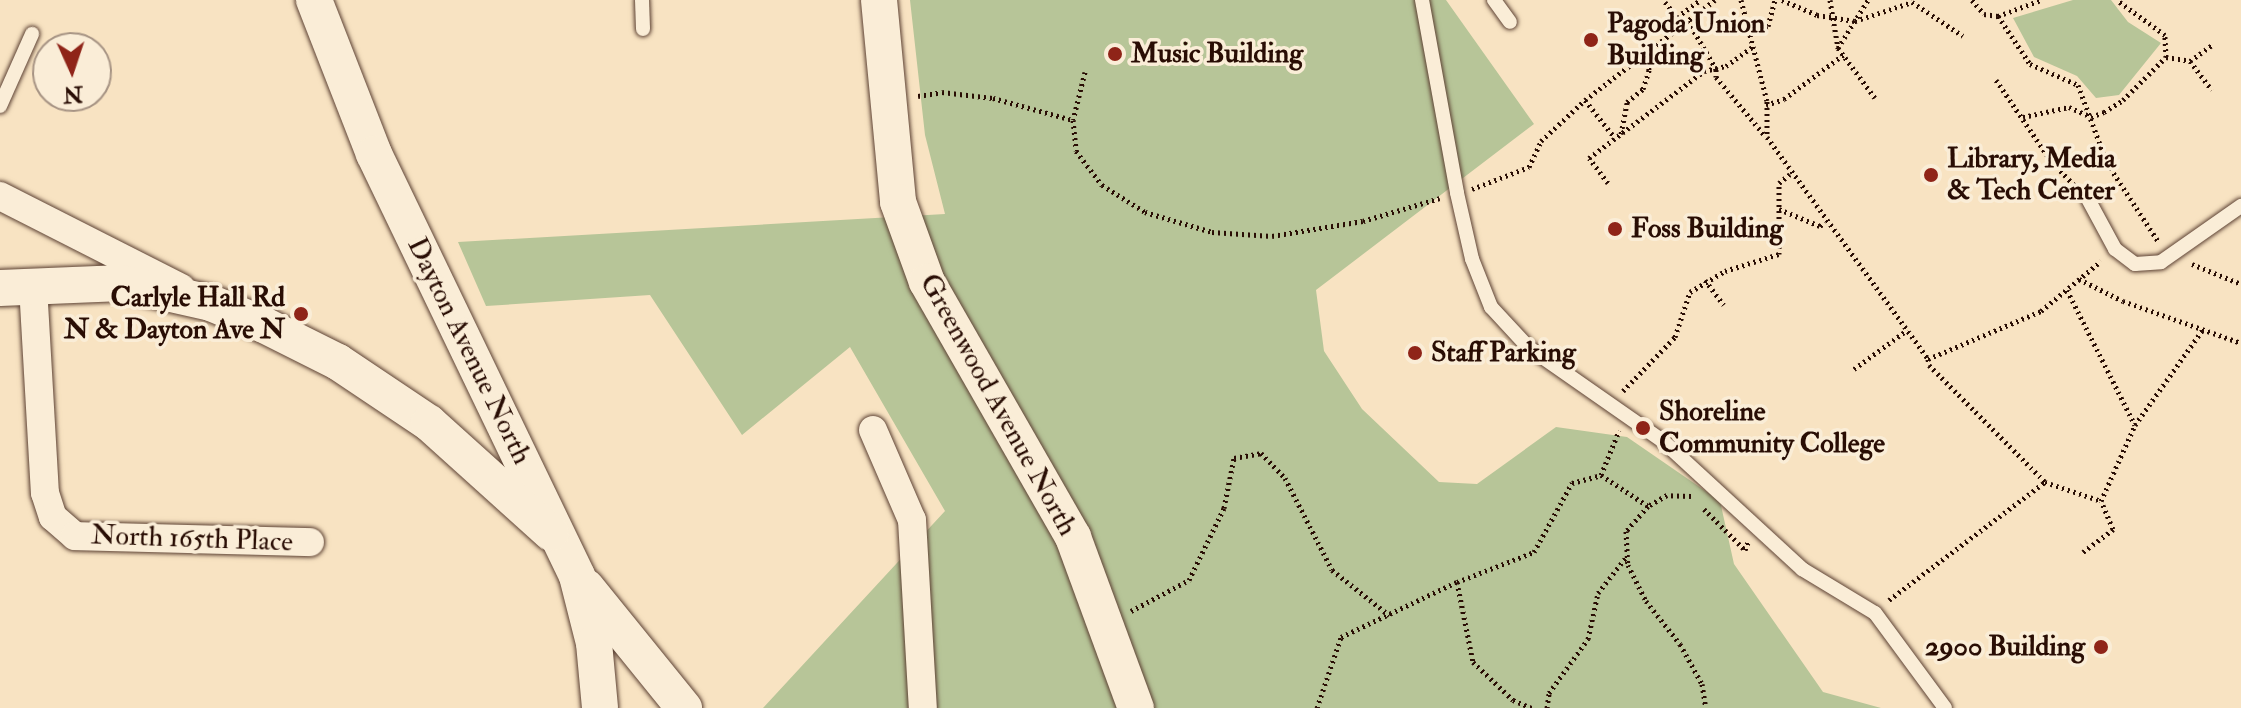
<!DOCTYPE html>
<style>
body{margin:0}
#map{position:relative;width:2241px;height:708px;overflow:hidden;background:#f8e3c2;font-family:"IM FELL Double Pica",serif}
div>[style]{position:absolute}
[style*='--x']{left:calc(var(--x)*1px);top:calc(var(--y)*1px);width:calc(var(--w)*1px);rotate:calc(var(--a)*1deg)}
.green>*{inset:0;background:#b7c598}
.path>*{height:5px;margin-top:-2.5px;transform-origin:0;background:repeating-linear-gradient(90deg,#290d04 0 2px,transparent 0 6px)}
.roads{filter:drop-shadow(0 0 2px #5d4234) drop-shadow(0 0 2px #5d4234)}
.service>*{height:14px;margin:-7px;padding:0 7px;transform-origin:7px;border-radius:7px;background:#faedd7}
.minor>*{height:28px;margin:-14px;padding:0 14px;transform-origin:14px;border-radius:14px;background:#faedd7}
.tertiary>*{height:36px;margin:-18px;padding:0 18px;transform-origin:18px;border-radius:18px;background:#faedd7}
.dots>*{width:22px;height:22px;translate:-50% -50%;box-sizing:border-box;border:4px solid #faedd7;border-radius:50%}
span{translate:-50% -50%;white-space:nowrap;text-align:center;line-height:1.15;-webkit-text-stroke:7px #faedd7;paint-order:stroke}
.poi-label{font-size:28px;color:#290d04;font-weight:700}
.left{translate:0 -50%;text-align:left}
.right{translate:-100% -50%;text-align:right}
.street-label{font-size:28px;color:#290d04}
.north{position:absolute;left:32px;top:32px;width:80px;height:80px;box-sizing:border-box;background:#faedd7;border:2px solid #a69383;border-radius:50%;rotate:177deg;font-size:22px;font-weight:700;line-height:32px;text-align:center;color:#290d04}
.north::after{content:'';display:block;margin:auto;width:28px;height:36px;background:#8f2418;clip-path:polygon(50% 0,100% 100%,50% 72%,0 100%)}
</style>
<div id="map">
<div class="green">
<div style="clip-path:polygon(910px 0,1446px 0,1534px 124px,1316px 290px,1324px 351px,1362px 409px,1439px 482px,1477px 484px,1556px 427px,1627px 437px,1720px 501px,1734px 564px,1823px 692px,1881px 708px,763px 708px,945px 511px,850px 347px,742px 435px,650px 295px,486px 306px,458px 242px,945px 214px,925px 135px)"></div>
<div style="clip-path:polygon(2073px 0,2111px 0,2128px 22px,2161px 43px,2119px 95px,2096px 98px,2077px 76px,2034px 57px,2013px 18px)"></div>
</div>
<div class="path">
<div style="--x:1741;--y:0;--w:104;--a:75.6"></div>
<div style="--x:1767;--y:101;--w:36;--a:90"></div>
<div style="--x:1767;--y:137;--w:274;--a:54"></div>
<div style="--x:1928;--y:359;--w:123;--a:-23"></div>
<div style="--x:2041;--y:311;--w:78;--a:-39.8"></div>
<div style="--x:1782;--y:0;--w:38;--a:23"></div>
<div style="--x:1817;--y:15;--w:38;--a:9"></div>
<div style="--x:1855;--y:21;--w:60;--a:-18.4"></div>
<div style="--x:1912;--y:2;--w:61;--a:33.7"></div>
<div style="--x:1830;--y:0;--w:49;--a:80.5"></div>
<div style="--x:1838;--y:48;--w:62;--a:53.5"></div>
<div style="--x:1972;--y:0;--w:18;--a:49"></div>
<div style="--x:1984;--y:14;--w:14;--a:8"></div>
<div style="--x:1998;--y:16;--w:46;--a:-20.4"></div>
<div style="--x:1665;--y:2;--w:19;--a:51"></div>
<div style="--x:1677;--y:17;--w:29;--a:-36"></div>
<div style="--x:1998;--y:16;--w:58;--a:56.3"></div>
<div style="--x:2030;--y:64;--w:52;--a:23.6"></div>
<div style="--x:2078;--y:85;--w:83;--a:69.6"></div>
<div style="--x:2107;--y:163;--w:93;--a:56.8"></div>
<div style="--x:1688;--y:21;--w:56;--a:59.7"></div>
<div style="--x:1716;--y:69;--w:8;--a:90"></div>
<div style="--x:1716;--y:77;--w:78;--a:50.2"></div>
<div style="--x:1749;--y:33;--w:20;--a:-20"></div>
<div style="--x:1768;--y:26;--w:27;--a:-75"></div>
<div style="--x:1838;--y:48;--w:57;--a:-58"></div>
<div style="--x:2166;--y:57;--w:24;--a:9"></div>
<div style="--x:2190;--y:61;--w:29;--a:-36"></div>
<div style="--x:2190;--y:61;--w:36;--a:53"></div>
<div style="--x:1085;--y:72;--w:49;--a:104"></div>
<div style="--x:1073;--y:120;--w:31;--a:84"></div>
<div style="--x:1076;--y:151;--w:43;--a:52.6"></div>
<div style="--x:1102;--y:185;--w:51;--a:32.1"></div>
<div style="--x:1145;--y:212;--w:70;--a:16.6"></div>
<div style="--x:1212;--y:232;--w:60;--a:3.8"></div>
<div style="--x:1272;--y:236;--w:92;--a:-9.4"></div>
<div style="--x:1363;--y:221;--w:80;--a:-16.6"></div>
<div style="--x:1996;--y:80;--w:99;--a:55.7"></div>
<div style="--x:2052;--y:162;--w:35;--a:46"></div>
<div style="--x:918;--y:96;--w:24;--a:-9"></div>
<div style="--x:942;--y:92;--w:51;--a:6.7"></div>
<div style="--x:993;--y:98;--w:83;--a:15.4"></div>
<div style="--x:1585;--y:100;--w:48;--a:51.7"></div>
<div style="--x:1766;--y:105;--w:19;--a:-18"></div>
<div style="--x:1784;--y:99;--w:74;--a:-36.7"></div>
<div style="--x:2023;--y:117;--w:47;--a:-12.3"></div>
<div style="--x:2069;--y:107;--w:24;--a:24"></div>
<div style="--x:2091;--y:117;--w:14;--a:-21"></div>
<div style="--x:2104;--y:112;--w:22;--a:-32"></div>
<div style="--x:2123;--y:100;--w:61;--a:-45"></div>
<div style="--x:2166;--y:57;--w:22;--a:-93"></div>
<div style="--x:2165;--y:35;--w:59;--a:-143.9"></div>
<div style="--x:1621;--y:134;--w:33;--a:-79"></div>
<div style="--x:1627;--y:102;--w:21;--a:-39"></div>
<div style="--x:1643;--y:89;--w:20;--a:-72"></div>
<div style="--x:1649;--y:70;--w:17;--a:-97"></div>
<div style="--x:1608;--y:183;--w:31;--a:-127"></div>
<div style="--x:1589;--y:158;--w:144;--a:-37.1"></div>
<div style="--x:1704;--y:71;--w:23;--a:-13"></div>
<div style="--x:1726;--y:66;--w:32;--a:-36"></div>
<div style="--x:1472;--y:189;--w:61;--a:-21.1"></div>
<div style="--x:1529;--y:167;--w:29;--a:-65"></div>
<div style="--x:1541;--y:141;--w:60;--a:-43"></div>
<div style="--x:1585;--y:100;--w:164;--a:-37.6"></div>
<div style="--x:1779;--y:209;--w:44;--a:22.5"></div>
<div style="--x:1820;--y:226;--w:6;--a:-39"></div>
<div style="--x:2192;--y:264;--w:53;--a:22.2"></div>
<div style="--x:2079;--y:279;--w:49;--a:26.6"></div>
<div style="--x:2123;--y:301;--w:125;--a:19.6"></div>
<div style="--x:1705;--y:280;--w:31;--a:53"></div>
<div style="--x:2067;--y:290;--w:151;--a:63.3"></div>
<div style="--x:1928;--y:359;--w:6;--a:81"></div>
<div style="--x:1929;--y:365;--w:165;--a:45.2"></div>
<div style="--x:2045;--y:482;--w:59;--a:18.7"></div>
<div style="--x:2101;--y:501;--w:83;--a:-65.9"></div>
<div style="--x:2135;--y:425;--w:119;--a:-54.6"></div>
<div style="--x:1854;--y:369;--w:66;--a:-36.3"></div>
<div style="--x:1623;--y:391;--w:75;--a:-46.1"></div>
<div style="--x:1675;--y:337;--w:47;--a:-71.6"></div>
<div style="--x:1690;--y:292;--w:41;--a:-31"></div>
<div style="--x:1725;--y:271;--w:57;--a:-17.5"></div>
<div style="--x:1779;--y:254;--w:71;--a:-90"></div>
<div style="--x:1779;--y:183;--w:14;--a:-39"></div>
<div style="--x:1601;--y:475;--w:56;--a:33.4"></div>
<div style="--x:1691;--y:496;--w:24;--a:-178"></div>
<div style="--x:1667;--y:495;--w:22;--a:150"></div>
<div style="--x:1648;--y:506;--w:33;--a:131"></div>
<div style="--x:1626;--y:531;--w:34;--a:87"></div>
<div style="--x:1628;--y:565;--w:40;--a:63.4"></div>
<div style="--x:1646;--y:601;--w:55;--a:51.7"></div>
<div style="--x:1680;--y:644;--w:46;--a:61.2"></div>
<div style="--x:1702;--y:684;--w:24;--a:81"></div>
<div style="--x:1704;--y:509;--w:58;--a:45"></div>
<div style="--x:1745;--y:550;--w:9;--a:-69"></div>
<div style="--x:2083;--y:552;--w:38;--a:-37"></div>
<div style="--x:2113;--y:529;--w:30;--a:-113"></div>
<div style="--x:1457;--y:582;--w:82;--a:78.7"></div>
<div style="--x:1473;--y:662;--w:55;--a:43.5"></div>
<div style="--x:1513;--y:700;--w:21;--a:23"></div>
<div style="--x:1889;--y:600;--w:196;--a:-37.1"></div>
<div style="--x:1131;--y:611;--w:66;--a:-28.1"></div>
<div style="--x:1189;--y:580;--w:80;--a:-64.1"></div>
<div style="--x:1224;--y:508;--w:51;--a:-78.7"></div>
<div style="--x:1234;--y:458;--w:27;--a:-10"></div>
<div style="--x:1261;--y:453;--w:35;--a:46"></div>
<div style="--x:1285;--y:478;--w:103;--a:62.9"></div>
<div style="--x:1332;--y:570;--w:73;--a:38.3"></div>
<div style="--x:1317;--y:708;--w:75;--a:-71.3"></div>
<div style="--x:1341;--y:637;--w:128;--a:-25.4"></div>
<div style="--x:1457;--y:582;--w:83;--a:-21.3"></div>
<div style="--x:1534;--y:552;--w:79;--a:-61.2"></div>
<div style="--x:1572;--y:483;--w:30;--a:-15"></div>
<div style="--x:1601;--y:475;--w:48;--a:-67.8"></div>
<div style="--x:1547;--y:708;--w:15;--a:-82"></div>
<div style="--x:1549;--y:693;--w:67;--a:-54.2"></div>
<div style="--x:1588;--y:639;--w:47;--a:-77.7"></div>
<div style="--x:1598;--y:593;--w:47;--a:-51.9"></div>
</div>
<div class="roads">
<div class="service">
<div style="--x:642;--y:0;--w:29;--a:88"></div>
<div style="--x:1422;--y:0;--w:196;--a:79.7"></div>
<div style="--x:1457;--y:193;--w:68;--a:77.2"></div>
<div style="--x:1472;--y:259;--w:52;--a:68.4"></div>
<div style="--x:1491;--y:307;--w:54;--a:47.2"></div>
<div style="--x:1528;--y:347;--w:166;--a:34.9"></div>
<div style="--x:1664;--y:442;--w:188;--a:42.6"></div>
<div style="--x:1802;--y:569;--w:85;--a:31.1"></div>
<div style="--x:1875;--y:613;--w:118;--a:53.6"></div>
<div style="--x:1494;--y:0;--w:27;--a:54"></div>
<div style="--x:0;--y:106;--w:79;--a:-66"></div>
<div style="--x:2088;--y:199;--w:57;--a:61.6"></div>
<div style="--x:2115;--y:249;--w:25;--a:37"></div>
<div style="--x:2135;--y:264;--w:26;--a:-4"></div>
<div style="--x:2161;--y:262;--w:98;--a:-35"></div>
</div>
<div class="minor">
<div style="--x:0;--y:196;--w:203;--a:26.9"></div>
<div style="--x:33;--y:286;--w:207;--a:86.7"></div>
<div style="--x:45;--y:493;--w:25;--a:72"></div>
<div style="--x:53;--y:517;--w:29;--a:41"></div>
<div style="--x:75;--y:536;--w:235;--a:1.5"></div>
<div style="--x:873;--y:430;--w:98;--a:66.6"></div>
<div style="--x:912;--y:520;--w:188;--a:86.7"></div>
</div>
<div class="tertiary">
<div style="--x:314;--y:0;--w:165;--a:68.7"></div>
<div style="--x:374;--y:154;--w:468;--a:64.3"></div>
<div style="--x:577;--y:576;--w:69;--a:75.8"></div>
<div style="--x:594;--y:643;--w:65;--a:84.7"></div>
<div style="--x:879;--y:0;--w:203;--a:84.6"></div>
<div style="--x:898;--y:202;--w:85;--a:70.1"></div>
<div style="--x:927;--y:282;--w:294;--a:60.2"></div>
<div style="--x:1073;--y:537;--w:182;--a:69.8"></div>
<div style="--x:0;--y:288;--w:122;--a:-2.3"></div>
<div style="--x:122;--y:283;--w:91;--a:12.7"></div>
<div style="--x:211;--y:303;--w:57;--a:22.5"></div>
<div style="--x:264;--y:325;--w:83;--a:26.6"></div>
<div style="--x:338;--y:362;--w:110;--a:33.8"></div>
<div style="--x:429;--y:423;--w:164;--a:42"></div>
<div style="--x:586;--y:587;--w:156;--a:51"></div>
</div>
</div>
<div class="dots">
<div style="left:1591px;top:40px;background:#8f2418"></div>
<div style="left:1115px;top:54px;background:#8f2418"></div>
<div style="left:1931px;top:175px;background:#8f2418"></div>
<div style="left:1615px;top:229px;background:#8f2418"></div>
<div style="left:301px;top:314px;background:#8f2418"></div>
<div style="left:1415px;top:353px;background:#8f2418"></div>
<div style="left:1643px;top:428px;background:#8f2418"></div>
<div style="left:2101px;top:647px;background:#8f2418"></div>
</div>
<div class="poi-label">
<span class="left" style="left:1607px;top:40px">Pagoda Union<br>Building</span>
<span class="left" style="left:1131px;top:54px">Music Building</span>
<span class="left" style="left:1947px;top:175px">Library, Media<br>&amp; Tech Center</span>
<span class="left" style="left:1631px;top:229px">Foss Building</span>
<span class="right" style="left:285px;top:314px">Carlyle Hall Rd<br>N &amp; Dayton Ave N</span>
<span class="left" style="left:1431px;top:353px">Staff Parking</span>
<span class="left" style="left:1659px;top:428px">Shoreline<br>Community College</span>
<span class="right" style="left:2085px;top:647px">2900 Building</span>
</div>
<div class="street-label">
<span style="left:469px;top:351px;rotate:64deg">Dayton Avenue North</span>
<span style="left:998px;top:405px;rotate:61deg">Greenwood Avenue North</span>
<span style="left:192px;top:539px;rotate:2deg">North 165th Place</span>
</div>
<div class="north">N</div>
</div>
